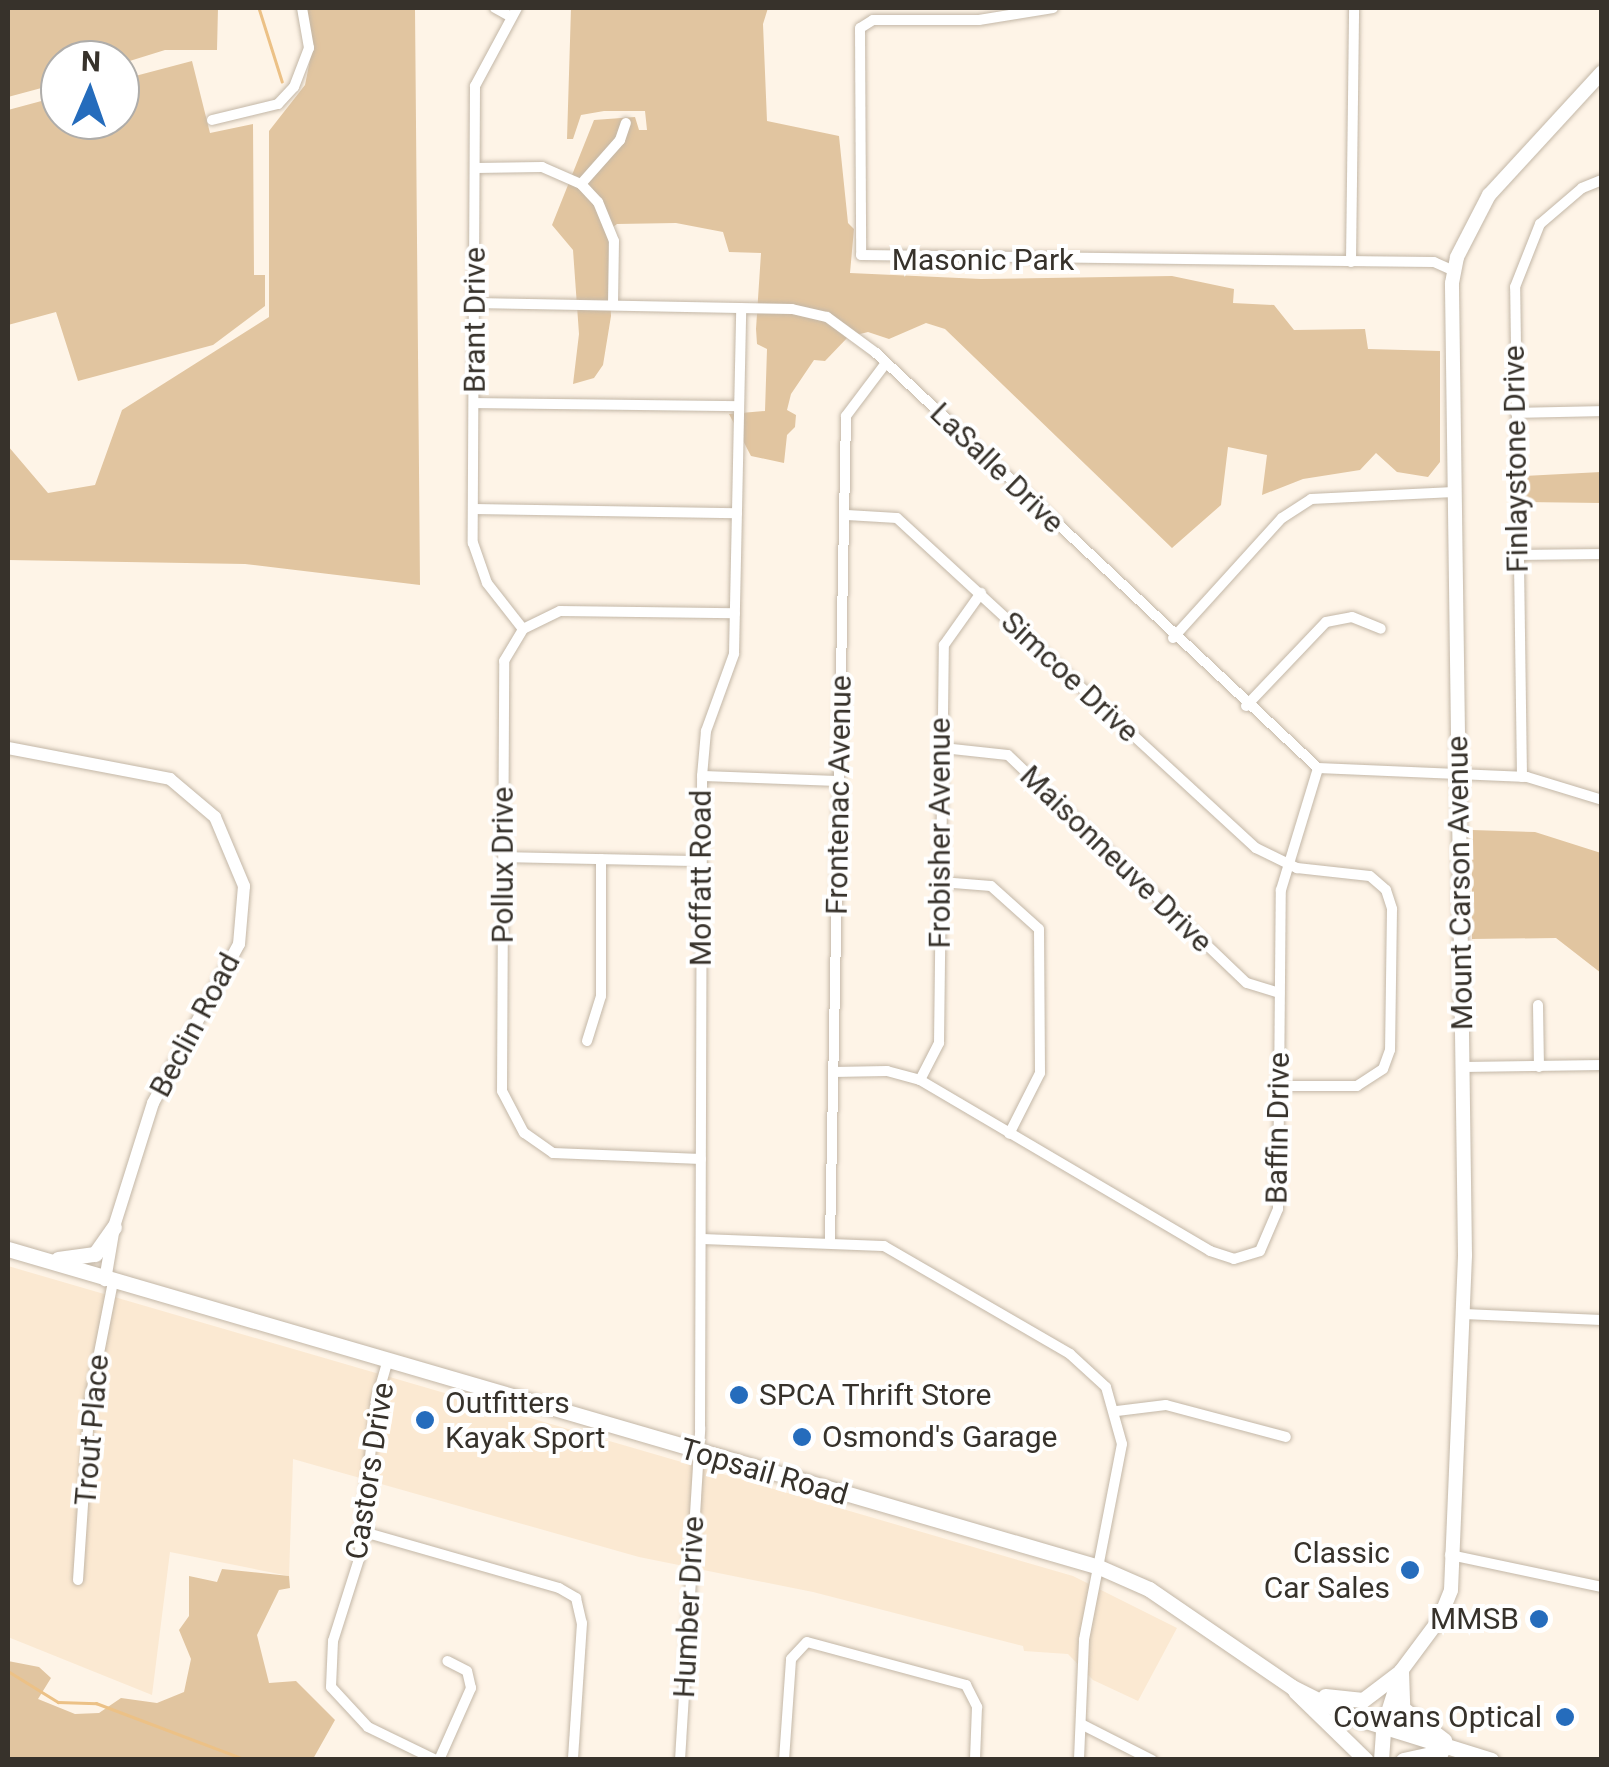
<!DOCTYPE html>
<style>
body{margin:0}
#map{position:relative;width:1609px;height:1767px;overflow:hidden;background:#fef4e7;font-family:Roboto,sans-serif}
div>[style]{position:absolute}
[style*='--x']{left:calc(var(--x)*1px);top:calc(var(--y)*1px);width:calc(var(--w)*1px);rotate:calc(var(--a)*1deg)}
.built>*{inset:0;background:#fbe9d2}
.green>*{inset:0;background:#e1c5a0}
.stream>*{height:2.5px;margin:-1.25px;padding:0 1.25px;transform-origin:1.25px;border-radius:1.25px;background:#ecc186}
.roads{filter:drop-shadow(0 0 2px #c3b7a7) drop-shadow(0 0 2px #c3b7a7)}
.minor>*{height:10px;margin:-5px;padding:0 5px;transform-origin:5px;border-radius:5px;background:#fff}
.tertiary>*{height:12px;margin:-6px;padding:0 6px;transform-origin:6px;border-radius:6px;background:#fff}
.secondary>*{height:14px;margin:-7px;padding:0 7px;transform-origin:7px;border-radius:7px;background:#fff}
.primary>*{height:15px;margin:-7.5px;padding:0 7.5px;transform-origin:7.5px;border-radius:7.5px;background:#fff}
.dots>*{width:28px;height:28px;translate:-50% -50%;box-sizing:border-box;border:5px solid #fff;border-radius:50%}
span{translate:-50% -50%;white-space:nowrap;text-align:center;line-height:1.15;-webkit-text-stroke:8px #fff;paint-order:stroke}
.street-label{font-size:30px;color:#37322b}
.poi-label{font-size:30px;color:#37322b}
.left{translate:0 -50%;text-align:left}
.right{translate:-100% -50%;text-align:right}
.frame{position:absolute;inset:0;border:10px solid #37322b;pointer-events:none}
.north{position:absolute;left:40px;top:40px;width:100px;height:100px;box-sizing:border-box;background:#fff;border:2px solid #afadaa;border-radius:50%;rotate:2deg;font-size:28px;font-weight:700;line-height:40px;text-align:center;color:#37322b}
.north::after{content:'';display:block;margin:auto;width:35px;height:45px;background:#256cbc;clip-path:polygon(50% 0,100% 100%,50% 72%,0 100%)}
</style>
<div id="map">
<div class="built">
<div style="clip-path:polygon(8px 1266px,1073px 1576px,1177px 1628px,1138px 1701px,1093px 1680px,1068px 1654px,1024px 1651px,1023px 1646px,813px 1592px,639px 1557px,293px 1459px,289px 1576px,170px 1552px,152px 1695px,8px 1637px)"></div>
</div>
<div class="green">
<div style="clip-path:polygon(8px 8px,218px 8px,217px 50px,165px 50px,120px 64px,60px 60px,60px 83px,8px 97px)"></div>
<div style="clip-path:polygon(306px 8px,415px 8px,420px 585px,245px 564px,8px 560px,8px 446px,48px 493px,95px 485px,122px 410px,269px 317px,269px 131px,305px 85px,313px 45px)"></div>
<div style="clip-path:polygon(571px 8px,768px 8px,763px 24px,767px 121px,839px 136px,848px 223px,854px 229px,850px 273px,981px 279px,1172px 276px,1234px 289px,1233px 303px,1274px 305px,1294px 330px,1365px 329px,1368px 349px,1440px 351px,1440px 462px,1428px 477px,1397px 472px,1376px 453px,1360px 470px,1303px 479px,1262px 495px,1267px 455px,1228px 447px,1221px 505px,1172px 548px,945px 329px,926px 323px,889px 339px,868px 332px,848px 337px,825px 361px,814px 360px,791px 394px,787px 410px,796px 415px,795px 427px,787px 435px,784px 463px,751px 456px,729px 414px,765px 411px,767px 349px,757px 344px,756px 329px,761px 253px,729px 252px,723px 232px,676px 223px,617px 224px,608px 231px,611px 316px,603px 365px,594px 378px,573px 384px,579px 334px,573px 250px,552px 225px,594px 120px,635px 117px,639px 130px,647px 130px,645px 111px,604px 111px,581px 115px,573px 139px,567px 139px)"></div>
<div style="clip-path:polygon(192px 61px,210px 133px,253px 124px,254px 275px,265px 275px,265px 306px,213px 345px,78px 381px,56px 312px,8px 325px,8px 110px,60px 96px,60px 120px,120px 120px,120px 80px)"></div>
<div style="clip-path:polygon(1601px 472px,1601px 503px,1524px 502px,1524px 476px)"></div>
<div style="clip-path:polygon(1472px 830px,1535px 832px,1601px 853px,1601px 973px,1556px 938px,1472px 939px)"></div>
<div style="clip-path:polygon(222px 1569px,289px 1576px,290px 1588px,279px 1590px,257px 1635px,269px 1683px,296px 1681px,335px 1720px,313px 1759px,8px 1759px,8px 1661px,39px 1667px,51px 1678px,38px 1699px,75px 1714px,99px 1713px,121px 1698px,157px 1703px,184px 1692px,191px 1659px,179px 1630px,189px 1616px,189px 1576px,217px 1582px)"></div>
</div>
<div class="stream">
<div style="--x:259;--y:8;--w:77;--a:72.5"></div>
<div style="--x:8;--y:1671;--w:59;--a:31.8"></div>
<div style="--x:58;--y:1702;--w:38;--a:2"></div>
<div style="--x:96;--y:1703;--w:161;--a:20.7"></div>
</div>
<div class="roads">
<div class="minor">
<div style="--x:495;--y:8;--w:18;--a:29"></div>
<div style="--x:517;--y:8;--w:89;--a:118.3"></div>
<div style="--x:475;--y:86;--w:457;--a:90.3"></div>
<div style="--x:473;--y:543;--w:42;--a:70.7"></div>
<div style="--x:487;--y:583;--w:58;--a:52"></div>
<div style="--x:1053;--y:8;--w:75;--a:170.8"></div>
<div style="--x:979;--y:20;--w:106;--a:180"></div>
<div style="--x:873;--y:20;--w:15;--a:148"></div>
<div style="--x:860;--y:28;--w:227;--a:89.7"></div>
<div style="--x:861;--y:255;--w:573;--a:0.7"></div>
<div style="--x:1434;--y:262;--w:22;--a:24"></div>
<div style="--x:212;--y:120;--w:68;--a:-13.6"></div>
<div style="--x:278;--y:104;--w:23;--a:-47"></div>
<div style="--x:294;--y:87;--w:42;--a:-69"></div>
<div style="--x:309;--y:48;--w:41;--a:-99.9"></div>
<div style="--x:476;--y:168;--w:66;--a:-0.9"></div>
<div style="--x:542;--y:167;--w:43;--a:23.6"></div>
<div style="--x:581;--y:184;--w:25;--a:47"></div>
<div style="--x:598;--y:202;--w:42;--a:67.7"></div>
<div style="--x:614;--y:241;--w:64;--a:90.9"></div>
<div style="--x:581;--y:184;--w:59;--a:-48.4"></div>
<div style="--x:620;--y:140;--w:18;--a:-71"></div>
<div style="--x:1351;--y:262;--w:254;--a:-89.3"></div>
<div style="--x:475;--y:303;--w:317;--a:1.1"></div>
<div style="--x:792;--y:309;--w:36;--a:13"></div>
<div style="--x:827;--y:317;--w:61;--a:36.3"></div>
<div style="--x:876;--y:353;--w:606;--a:43.2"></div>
<div style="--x:1318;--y:768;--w:209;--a:2.5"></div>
<div style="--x:1527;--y:777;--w:78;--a:17"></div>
<div style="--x:475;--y:403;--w:264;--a:0.7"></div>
<div style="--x:1516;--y:413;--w:86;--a:-1.3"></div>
<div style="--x:474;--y:509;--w:263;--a:0.9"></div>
<div style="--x:847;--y:515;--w:50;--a:3.4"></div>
<div style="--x:897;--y:518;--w:488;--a:42.6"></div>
<div style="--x:1256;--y:848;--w:46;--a:26"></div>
<div style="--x:1297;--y:868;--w:73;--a:6.3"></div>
<div style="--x:1370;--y:876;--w:21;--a:41"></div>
<div style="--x:1386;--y:890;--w:20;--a:72"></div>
<div style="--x:1392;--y:909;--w:141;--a:90.8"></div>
<div style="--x:1390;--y:1050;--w:20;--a:110"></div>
<div style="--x:1383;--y:1069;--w:31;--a:147"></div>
<div style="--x:1357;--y:1086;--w:79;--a:180"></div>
<div style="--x:1518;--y:555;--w:84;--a:-0.7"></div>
<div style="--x:1173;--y:638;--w:162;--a:-47.8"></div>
<div style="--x:1282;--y:518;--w:35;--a:-33"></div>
<div style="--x:1311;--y:499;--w:143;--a:-2.8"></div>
<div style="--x:1246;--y:706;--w:116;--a:-46.4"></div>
<div style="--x:1326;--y:622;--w:26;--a:-11"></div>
<div style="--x:1352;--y:617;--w:31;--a:22"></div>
<div style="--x:943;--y:748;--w:65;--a:6.1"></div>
<div style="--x:1008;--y:755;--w:330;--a:43.7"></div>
<div style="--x:1247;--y:983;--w:34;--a:17"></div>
<div style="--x:702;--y:776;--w:137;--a:2.1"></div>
<div style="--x:1522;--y:777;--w:490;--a:-90.8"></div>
<div style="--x:1515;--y:287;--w:68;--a:-68.4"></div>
<div style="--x:1540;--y:224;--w:55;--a:-40.6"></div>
<div style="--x:1582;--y:188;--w:22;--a:-22"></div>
<div style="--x:504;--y:857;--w:196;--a:1.2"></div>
<div style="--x:941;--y:882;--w:50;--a:4.6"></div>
<div style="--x:991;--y:886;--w:64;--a:41.9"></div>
<div style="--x:1039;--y:929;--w:144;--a:89.6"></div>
<div style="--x:1040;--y:1073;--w:68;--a:116.9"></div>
<div style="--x:1538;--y:1005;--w:62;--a:89.1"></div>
<div style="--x:587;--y:1041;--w:47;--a:-72.7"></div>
<div style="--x:601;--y:996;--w:137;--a:-90"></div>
<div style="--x:1463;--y:1067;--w:139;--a:-0.8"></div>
<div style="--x:833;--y:1072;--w:54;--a:-1.1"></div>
<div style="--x:887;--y:1071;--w:34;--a:15"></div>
<div style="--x:920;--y:1080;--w:337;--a:30.5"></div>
<div style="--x:1210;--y:1251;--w:25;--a:18"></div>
<div style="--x:1234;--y:1259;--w:27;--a:-17"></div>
<div style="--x:1260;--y:1251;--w:46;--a:-66.8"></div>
<div style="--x:1278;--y:1209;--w:319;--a:-89.5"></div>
<div style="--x:1281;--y:890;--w:127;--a:-73.1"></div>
<div style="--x:920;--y:1080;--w:42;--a:-62.8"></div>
<div style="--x:939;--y:1043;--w:398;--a:-89.3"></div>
<div style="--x:944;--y:645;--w:64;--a:-54.6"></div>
<div style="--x:701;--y:1159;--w:148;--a:-177.7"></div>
<div style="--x:553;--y:1153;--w:35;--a:-145"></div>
<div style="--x:524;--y:1133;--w:47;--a:-117.6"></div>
<div style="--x:502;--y:1091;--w:430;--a:-89.7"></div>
<div style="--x:504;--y:661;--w:37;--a:-59"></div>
<div style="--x:523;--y:629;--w:41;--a:-25.9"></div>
<div style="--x:560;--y:611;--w:175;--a:0.7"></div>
<div style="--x:701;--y:1239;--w:183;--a:2.2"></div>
<div style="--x:884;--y:1246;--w:215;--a:30.1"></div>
<div style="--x:1070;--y:1354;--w:49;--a:42.5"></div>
<div style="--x:1106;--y:1387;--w:59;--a:74.3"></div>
<div style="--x:1122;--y:1444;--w:200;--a:101"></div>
<div style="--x:1084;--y:1640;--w:120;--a:92.4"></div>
<div style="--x:830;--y:1242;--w:826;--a:-88.89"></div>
<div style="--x:846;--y:416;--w:66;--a:-53"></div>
<div style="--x:1463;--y:1314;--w:139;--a:2.5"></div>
<div style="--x:387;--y:1363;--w:40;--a:106"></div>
<div style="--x:376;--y:1401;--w:159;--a:96.1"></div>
<div style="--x:359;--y:1559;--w:86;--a:107.6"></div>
<div style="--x:333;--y:1641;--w:46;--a:92.5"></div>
<div style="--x:331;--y:1687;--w:54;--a:47.2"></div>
<div style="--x:368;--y:1727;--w:76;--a:25.9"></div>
<div style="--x:1117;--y:1411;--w:49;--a:-7"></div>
<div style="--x:1166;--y:1405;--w:124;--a:14.9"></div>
<div style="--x:364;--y:1532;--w:203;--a:16"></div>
<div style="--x:559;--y:1588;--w:20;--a:30"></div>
<div style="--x:576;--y:1598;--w:26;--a:77"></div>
<div style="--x:582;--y:1623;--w:137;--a:93.8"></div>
<div style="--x:1450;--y:1555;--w:155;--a:11.9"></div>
<div style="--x:78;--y:1580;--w:181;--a:-86.2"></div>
<div style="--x:90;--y:1399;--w:119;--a:-78.9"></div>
<div style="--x:1081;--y:1724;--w:80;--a:26.9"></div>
<div style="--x:439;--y:1760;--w:79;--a:-66"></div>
<div style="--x:471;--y:1688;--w:17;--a:-103"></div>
<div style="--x:467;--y:1671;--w:22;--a:-153"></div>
<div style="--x:680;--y:1760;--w:332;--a:-86.5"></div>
<div style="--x:700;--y:1429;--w:653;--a:-89.82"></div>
<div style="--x:702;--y:776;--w:45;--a:-84.9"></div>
<div style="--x:706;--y:731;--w:82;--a:-70"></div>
<div style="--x:734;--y:654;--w:346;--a:-88.8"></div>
<div style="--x:784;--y:1760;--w:101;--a:-86"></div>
<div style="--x:791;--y:1659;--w:23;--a:-47"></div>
<div style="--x:807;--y:1642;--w:165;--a:15.1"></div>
<div style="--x:966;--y:1685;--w:25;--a:63"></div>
<div style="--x:977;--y:1707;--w:53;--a:92.2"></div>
</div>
<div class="tertiary">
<div style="--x:8;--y:748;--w:165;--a:10.8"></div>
<div style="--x:170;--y:779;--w:59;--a:40.2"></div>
<div style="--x:215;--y:817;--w:75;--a:67.2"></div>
<div style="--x:244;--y:886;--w:58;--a:94.9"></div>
<div style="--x:239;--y:944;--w:181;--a:118.4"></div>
<div style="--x:153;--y:1103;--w:130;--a:107.5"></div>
<div style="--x:114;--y:1227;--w:54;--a:99.6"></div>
</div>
<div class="secondary">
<div style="--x:1383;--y:1728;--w:60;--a:-72.5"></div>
<div style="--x:1401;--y:1671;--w:64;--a:-53.3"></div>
<div style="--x:1439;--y:1620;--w:32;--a:-68"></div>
<div style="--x:1451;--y:1590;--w:335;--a:-87.6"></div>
<div style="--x:1465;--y:1255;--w:972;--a:-90.77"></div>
<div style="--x:1452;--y:283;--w:26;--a:-79"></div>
<div style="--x:1457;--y:257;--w:70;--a:-62.7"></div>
<div style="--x:1489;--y:195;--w:167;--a:-47.4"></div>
</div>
<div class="primary">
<div style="--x:8;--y:1249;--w:1136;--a:16.25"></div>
<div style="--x:1099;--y:1567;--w:55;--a:23.7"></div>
<div style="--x:1149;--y:1589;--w:173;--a:34.4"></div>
<div style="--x:1292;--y:1687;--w:65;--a:26.6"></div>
<div style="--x:1350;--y:1716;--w:148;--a:17.3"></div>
<div style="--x:58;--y:1259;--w:37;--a:-8"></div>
<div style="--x:95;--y:1254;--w:33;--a:-55"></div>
<div style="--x:1401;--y:1671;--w:37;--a:88"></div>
<div style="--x:1402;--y:1708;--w:53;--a:37.3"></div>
<div style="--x:1295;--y:1691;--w:99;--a:44.2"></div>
<div style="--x:1325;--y:1696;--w:38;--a:6"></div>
<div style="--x:1363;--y:1700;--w:48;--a:-37.3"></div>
<div style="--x:1381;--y:1760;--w:32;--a:-86"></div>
<div style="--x:1403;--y:1760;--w:39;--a:-12"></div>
</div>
</div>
<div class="dots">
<div style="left:739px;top:1395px;background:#256cbc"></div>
<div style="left:425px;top:1420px;background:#256cbc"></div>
<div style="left:802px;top:1437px;background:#256cbc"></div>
<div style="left:1410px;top:1570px;background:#256cbc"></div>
<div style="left:1539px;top:1619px;background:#256cbc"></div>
<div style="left:1565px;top:1717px;background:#256cbc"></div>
</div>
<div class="street-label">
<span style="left:983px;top:260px">Masonic Park</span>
<span style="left:475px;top:320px;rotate:-90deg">Brant Drive</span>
<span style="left:1516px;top:459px;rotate:-91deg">Finlaystone Drive</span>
<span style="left:997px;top:468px;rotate:44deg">LaSalle Drive</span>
<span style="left:1070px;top:677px;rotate:43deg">Simcoe Drive</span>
<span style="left:839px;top:795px;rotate:-89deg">Frontenac Avenue</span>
<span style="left:940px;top:833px;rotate:-90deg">Frobisher Avenue</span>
<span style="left:1116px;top:859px;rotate:44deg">Maisonneuve Drive</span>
<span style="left:503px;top:865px;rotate:-90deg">Pollux Drive</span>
<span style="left:701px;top:878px;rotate:-90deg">Moffatt Road</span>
<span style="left:1460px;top:883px;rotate:-91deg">Mount Carson Avenue</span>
<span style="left:195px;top:1025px;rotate:-62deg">Beclin Road</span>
<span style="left:1278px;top:1128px;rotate:-89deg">Baffin Drive</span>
<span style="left:92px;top:1430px;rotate:-85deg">Trout Place</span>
<span style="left:370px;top:1471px;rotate:-81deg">Castors Drive</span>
<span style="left:764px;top:1472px;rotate:16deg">Topsail Road</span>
<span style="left:689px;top:1607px;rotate:-87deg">Humber Drive</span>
</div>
<div class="poi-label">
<span class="left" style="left:759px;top:1395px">SPCA Thrift Store</span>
<span class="left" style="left:445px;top:1420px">Outfitters<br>Kayak Sport</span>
<span class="left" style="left:822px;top:1437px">Osmond's Garage</span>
<span class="right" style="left:1390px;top:1570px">Classic<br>Car Sales</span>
<span class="right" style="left:1519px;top:1619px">MMSB</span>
<span class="right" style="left:1542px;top:1717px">Cowans Optical</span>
</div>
<div class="frame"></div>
<div class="north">N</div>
</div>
